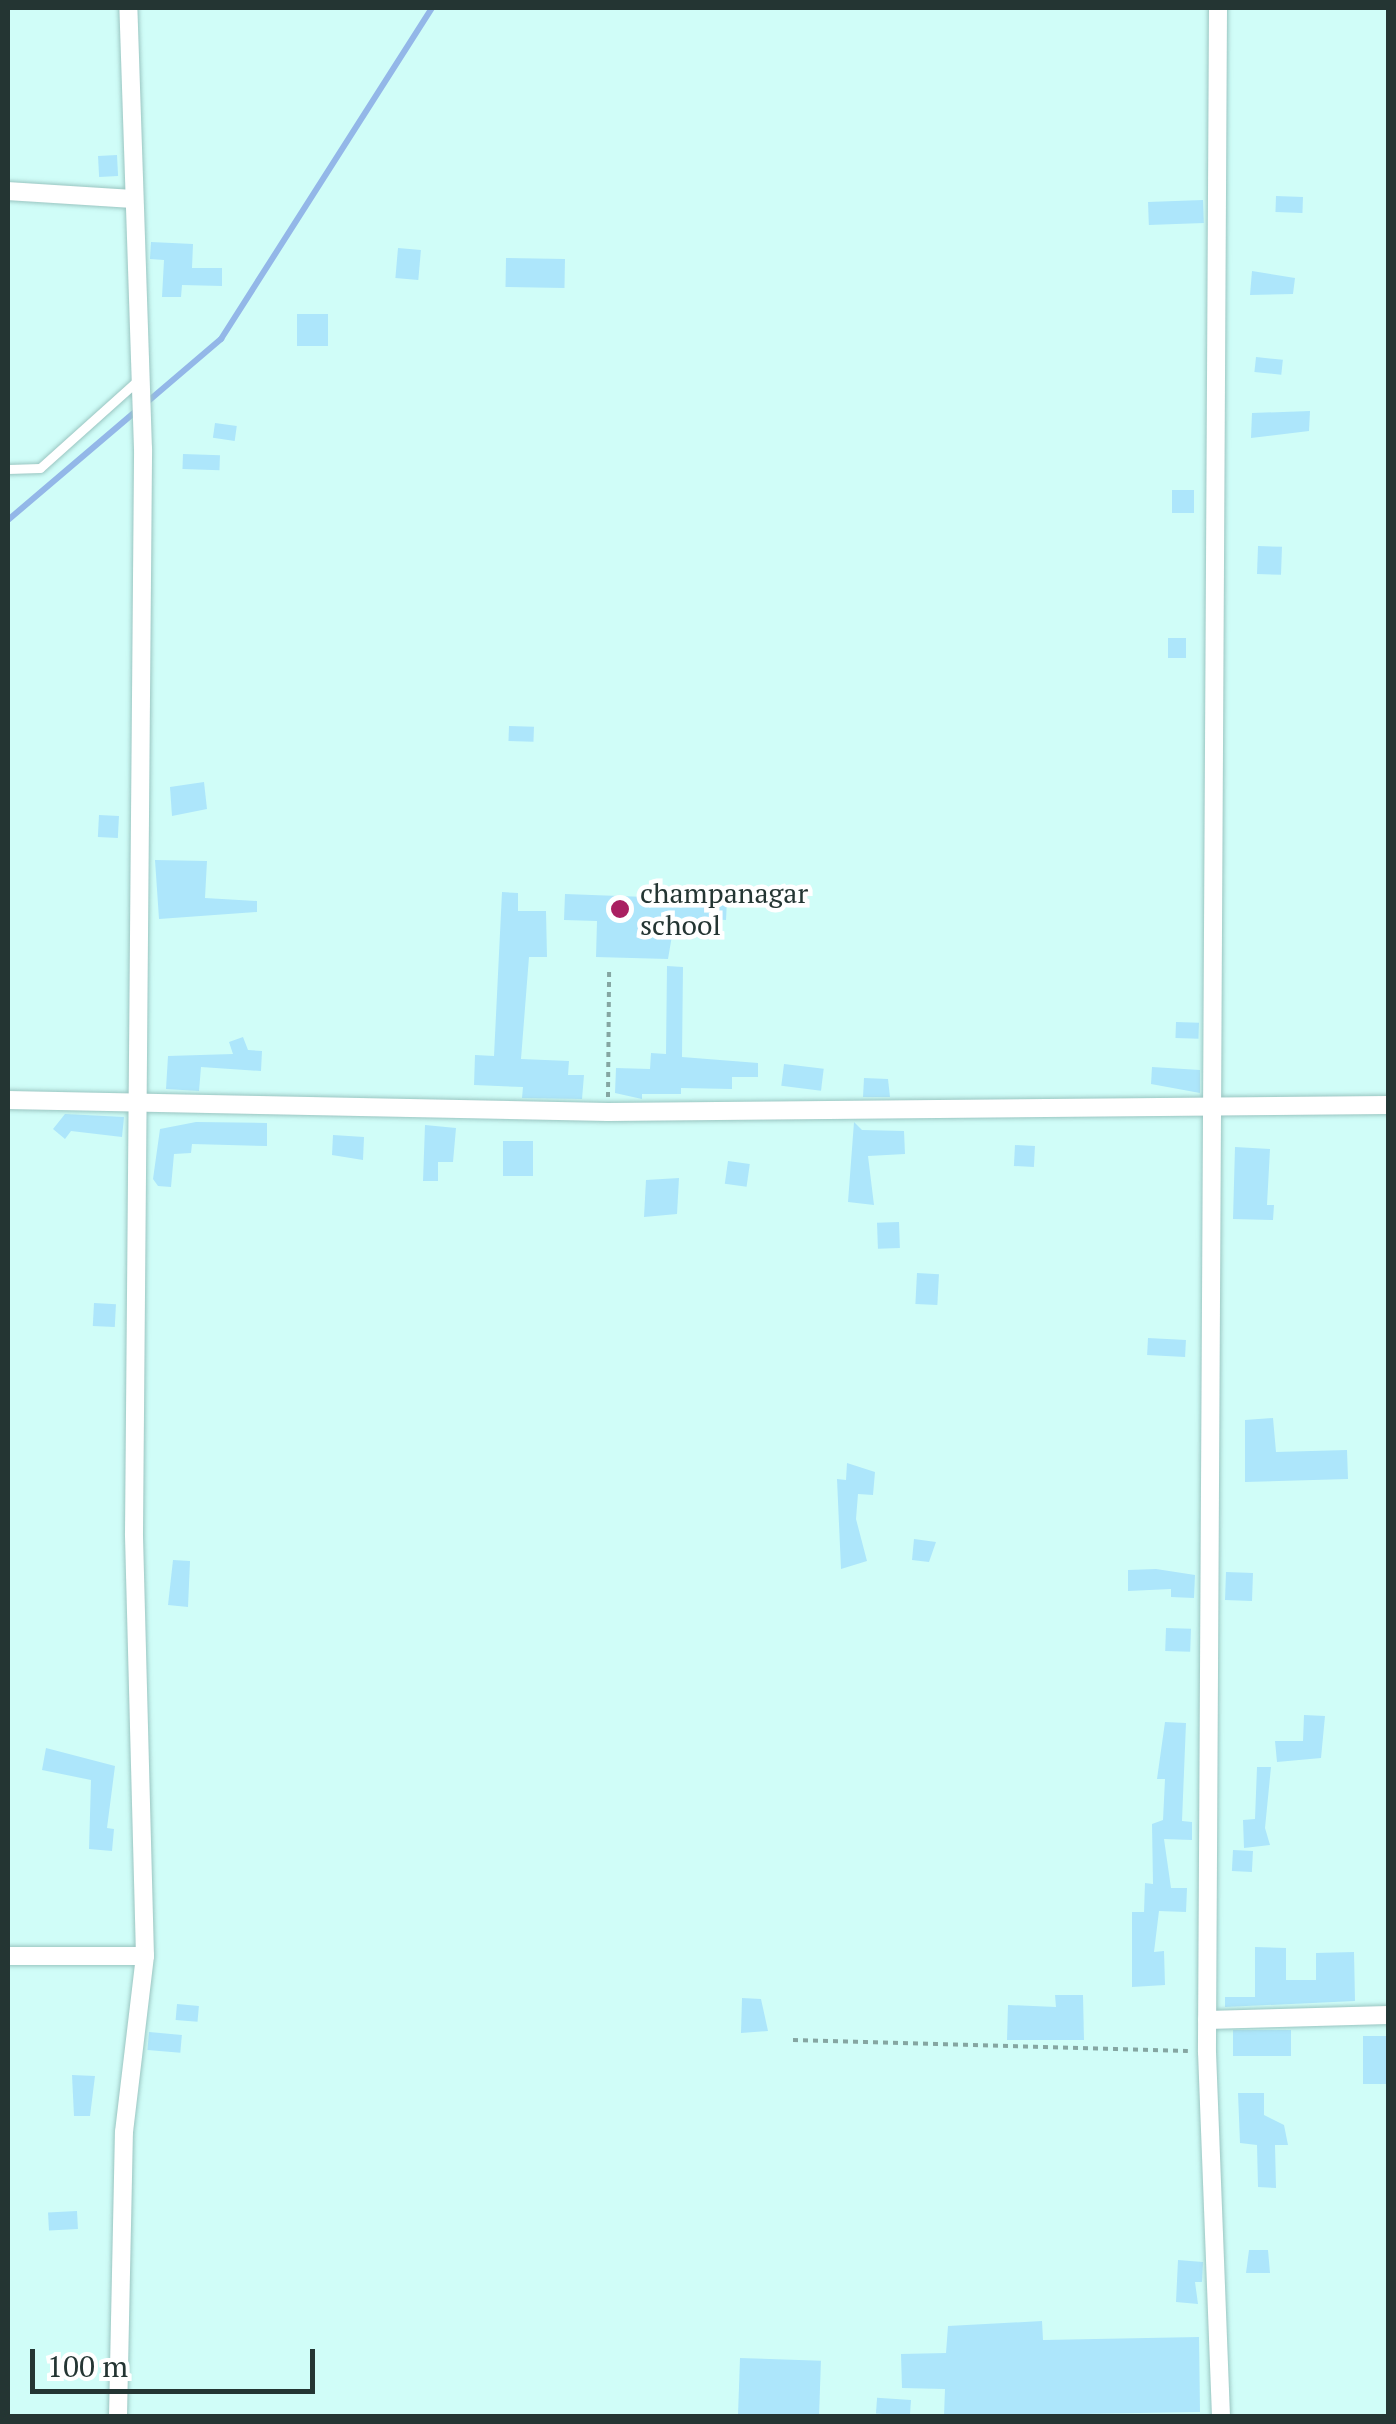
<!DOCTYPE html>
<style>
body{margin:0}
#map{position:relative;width:1396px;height:2424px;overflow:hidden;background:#d0fdf8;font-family:"PT Serif",serif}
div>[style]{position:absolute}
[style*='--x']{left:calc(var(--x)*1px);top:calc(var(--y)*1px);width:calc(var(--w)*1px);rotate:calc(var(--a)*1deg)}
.stream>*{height:6px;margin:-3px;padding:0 3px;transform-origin:3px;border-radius:3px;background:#93b7e8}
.building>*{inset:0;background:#ade6fb;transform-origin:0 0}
.path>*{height:4px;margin-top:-2px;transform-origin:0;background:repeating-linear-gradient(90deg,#85a6a2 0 5px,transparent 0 10px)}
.roads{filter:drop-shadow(0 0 2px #9ac5c1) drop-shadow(0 0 2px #9ac5c1)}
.lane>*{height:9px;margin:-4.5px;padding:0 4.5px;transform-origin:4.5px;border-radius:4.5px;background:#fff}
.street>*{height:18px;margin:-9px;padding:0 9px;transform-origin:9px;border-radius:9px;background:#fff}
.dots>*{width:28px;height:28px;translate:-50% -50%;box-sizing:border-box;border:5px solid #fff;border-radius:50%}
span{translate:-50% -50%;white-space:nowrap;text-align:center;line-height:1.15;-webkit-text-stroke:9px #fff;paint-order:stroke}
.poi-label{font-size:28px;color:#243533}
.left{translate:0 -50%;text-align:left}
.frame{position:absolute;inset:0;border:10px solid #243533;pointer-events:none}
.scale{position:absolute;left:30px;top:2349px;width:285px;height:45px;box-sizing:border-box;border:5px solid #243533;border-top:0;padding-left:12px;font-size:30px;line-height:35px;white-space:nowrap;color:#243533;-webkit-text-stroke:8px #fff;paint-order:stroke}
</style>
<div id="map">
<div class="stream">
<div style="--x:146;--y:403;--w:99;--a:-40.5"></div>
<div style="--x:221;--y:339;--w:393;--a:-57.5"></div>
<div style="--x:8;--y:520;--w:168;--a:-40.4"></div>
</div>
<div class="building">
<div style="left:117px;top:155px;width:21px;height:19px;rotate:87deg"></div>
<div style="left:1276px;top:196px;width:27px;height:16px;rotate:2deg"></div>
<div style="left:1203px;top:200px;width:23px;height:55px;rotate:88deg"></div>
<div style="clip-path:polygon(151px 242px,193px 244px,192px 268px,222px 268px,222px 286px,182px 285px,181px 297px,162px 297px,164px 260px,150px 259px)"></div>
<div style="left:398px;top:248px;width:23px;height:30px;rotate:5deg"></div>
<div style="left:506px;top:258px;width:59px;height:29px;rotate:1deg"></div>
<div style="clip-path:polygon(1252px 271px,1295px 278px,1293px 294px,1250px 295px)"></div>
<div style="left:297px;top:314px;width:31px;height:32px"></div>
<div style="left:1256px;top:357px;width:27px;height:15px;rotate:6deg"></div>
<div style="clip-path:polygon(1310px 411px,1309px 431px,1251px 438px,1252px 413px)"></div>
<div style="left:215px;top:423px;width:22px;height:15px;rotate:8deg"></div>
<div style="left:183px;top:454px;width:37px;height:15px;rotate:2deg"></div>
<div style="left:1172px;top:490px;width:22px;height:23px"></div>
<div style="left:1258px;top:546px;width:24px;height:28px;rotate:2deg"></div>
<div style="left:1168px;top:638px;width:18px;height:20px"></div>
<div style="left:509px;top:726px;width:25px;height:15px;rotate:2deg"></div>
<div style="clip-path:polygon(204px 782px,207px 809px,172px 816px,170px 787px)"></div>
<div style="left:99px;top:815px;width:20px;height:22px;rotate:3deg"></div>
<div style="clip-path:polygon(155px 860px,207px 861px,205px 898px,257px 901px,257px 912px,159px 919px)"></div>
<div style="clip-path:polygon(502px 892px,518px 893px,518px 911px,546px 911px,547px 957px,529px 957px,521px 1059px,569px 1061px,568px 1075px,584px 1075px,582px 1099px,522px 1098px,523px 1087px,474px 1085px,475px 1055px,494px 1056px)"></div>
<div style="clip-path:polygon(565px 894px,727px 900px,726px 920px,675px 918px,668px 959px,596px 957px,597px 921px,564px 920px)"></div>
<div style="clip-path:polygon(667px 966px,683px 967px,682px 1057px,758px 1063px,758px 1077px,732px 1077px,732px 1089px,681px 1088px,681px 1094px,642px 1094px,642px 1099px,615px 1093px,616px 1068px,650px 1069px,651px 1053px,666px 1054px)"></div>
<div style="left:1176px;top:1022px;width:23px;height:16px;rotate:2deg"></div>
<div style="clip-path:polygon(243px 1037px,248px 1050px,262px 1051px,261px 1071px,201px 1067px,199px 1091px,166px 1089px,168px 1056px,233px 1054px,229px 1042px)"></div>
<div style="left:784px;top:1064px;width:40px;height:22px;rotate:7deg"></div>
<div style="clip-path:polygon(1152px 1067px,1200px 1070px,1200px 1093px,1151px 1084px)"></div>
<div style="clip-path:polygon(864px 1078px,888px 1079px,890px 1097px,863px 1097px)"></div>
<div style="clip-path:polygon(65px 1114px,124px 1117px,122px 1137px,71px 1131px,65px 1139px,53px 1129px)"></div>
<div style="clip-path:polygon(196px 1122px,267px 1123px,267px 1146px,192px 1144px,191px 1153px,174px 1154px,171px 1187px,158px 1186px,153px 1179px,160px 1129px)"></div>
<div style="clip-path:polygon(854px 1122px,862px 1130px,904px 1131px,905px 1154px,868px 1156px,874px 1205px,848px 1202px)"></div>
<div style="clip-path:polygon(425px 1125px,456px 1128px,453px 1162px,438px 1162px,438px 1181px,423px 1181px)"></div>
<div style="clip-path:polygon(333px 1135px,364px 1137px,363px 1160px,332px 1155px)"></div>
<div style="left:503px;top:1141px;width:30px;height:35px"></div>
<div style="left:1015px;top:1145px;width:20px;height:21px;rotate:3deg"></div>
<div style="clip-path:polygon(1235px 1147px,1270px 1149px,1267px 1205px,1274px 1205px,1273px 1220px,1233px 1219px)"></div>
<div style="left:728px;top:1161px;width:22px;height:23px;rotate:8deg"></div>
<div style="clip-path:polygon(679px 1178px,677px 1214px,644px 1217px,646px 1180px)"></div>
<div style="left:899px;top:1222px;width:26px;height:22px;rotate:88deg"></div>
<div style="left:917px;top:1273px;width:22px;height:31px;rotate:3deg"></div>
<div style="left:94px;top:1303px;width:22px;height:23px;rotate:3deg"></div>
<div style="left:1148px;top:1338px;width:38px;height:17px;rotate:3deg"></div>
<div style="clip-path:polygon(1273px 1418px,1276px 1452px,1347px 1450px,1348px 1479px,1245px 1482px,1245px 1420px)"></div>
<div style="clip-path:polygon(847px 1463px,875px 1472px,873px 1495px,858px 1494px,856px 1519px,867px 1561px,841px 1569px,837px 1479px,846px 1480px)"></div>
<div style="clip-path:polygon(914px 1539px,936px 1542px,929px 1562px,912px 1560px)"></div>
<div style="clip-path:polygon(173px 1560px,190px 1561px,188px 1607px,168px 1605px)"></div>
<div style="clip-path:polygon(1156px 1569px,1195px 1575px,1194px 1598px,1171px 1597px,1171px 1589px,1128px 1591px,1128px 1570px)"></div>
<div style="left:1226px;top:1572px;width:27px;height:28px;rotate:2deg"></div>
<div style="left:1166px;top:1628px;width:25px;height:23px;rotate:2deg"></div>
<div style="clip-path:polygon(1304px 1715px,1325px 1716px,1321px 1758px,1277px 1762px,1275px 1741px,1303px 1741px)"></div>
<div style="clip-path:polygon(1165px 1722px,1186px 1723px,1182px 1821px,1192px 1822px,1192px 1840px,1164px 1839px,1171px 1888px,1187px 1888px,1186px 1912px,1159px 1911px,1154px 1952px,1164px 1951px,1165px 1985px,1132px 1987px,1132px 1912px,1144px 1912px,1145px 1883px,1153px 1884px,1152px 1824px,1163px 1820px,1165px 1779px,1157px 1779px)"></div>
<div style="clip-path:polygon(46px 1748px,115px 1766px,107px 1828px,114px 1829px,112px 1851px,89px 1849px,91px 1780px,42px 1770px)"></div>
<div style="clip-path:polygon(1257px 1767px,1271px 1767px,1265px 1828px,1270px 1845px,1244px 1848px,1243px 1820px,1255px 1819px)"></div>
<div style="left:1233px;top:1850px;width:20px;height:21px;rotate:3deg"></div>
<div style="clip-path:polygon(1255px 1947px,1286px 1948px,1286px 1980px,1316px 1980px,1316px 1953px,1354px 1952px,1355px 2001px,1225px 2007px,1225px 1997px,1255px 1997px)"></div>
<div style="clip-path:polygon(1055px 1995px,1083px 1995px,1084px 2040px,1007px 2040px,1008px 2005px,1056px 2007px)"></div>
<div style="clip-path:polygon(742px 1998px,761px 1999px,768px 2031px,741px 2033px)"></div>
<div style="left:177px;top:2004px;width:22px;height:16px;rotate:5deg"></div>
<div style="left:1291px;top:2030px;width:26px;height:58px;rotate:90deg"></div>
<div style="left:149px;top:2032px;width:33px;height:18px;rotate:5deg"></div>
<div style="left:1363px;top:2036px;width:25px;height:48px"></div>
<div style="clip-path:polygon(72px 2075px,95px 2076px,90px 2116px,74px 2116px)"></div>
<div style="clip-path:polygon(1238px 2093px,1264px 2093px,1264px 2115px,1284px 2125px,1288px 2145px,1275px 2145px,1276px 2188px,1258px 2187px,1257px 2145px,1240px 2143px)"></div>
<div style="left:77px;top:2211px;width:18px;height:29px;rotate:87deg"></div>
<div style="clip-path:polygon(1249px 2250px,1268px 2250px,1270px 2273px,1246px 2273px)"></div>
<div style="clip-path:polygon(1178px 2260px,1203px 2262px,1202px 2282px,1195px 2282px,1198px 2304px,1176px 2302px)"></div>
<div style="clip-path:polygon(1042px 2321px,1043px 2340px,1199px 2337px,1200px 2412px,944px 2416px,945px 2389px,902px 2388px,901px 2354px,946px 2353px,948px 2326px)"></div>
<div style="left:740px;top:2358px;width:81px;height:58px;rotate:2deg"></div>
<div style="left:911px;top:2400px;width:16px;height:34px;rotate:94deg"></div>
</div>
<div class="path">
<div style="--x:608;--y:1097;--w:125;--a:-89.5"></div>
<div style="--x:793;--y:2040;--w:395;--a:1.6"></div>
</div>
<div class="roads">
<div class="lane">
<div style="--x:8;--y:469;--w:32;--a:-2"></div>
<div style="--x:40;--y:468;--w:132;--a:-41.9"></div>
</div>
<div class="street">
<div style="--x:1218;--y:8;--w:2044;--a:90.31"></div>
<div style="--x:1207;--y:2052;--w:364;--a:87.8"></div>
<div style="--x:8;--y:191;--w:124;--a:3.7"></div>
<div style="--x:8;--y:1100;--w:600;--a:1.15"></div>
<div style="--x:608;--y:1112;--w:780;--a:-0.51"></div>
<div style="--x:8;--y:1956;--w:137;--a:0"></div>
<div style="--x:1207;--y:2020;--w:181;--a:-1.6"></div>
<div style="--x:118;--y:2416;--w:284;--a:-88.8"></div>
<div style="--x:124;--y:2132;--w:177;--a:-83.2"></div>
<div style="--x:145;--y:1956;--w:423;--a:-91.5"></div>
<div style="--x:134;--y:1533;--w:1084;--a:-89.52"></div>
<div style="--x:143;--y:449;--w:441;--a:-91.9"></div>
</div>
</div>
<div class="dots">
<div style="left:620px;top:909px;background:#aa1f61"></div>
</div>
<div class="poi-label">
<span class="left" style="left:640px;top:909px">champanagar<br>school</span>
</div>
<div class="frame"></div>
<div class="scale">100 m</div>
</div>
